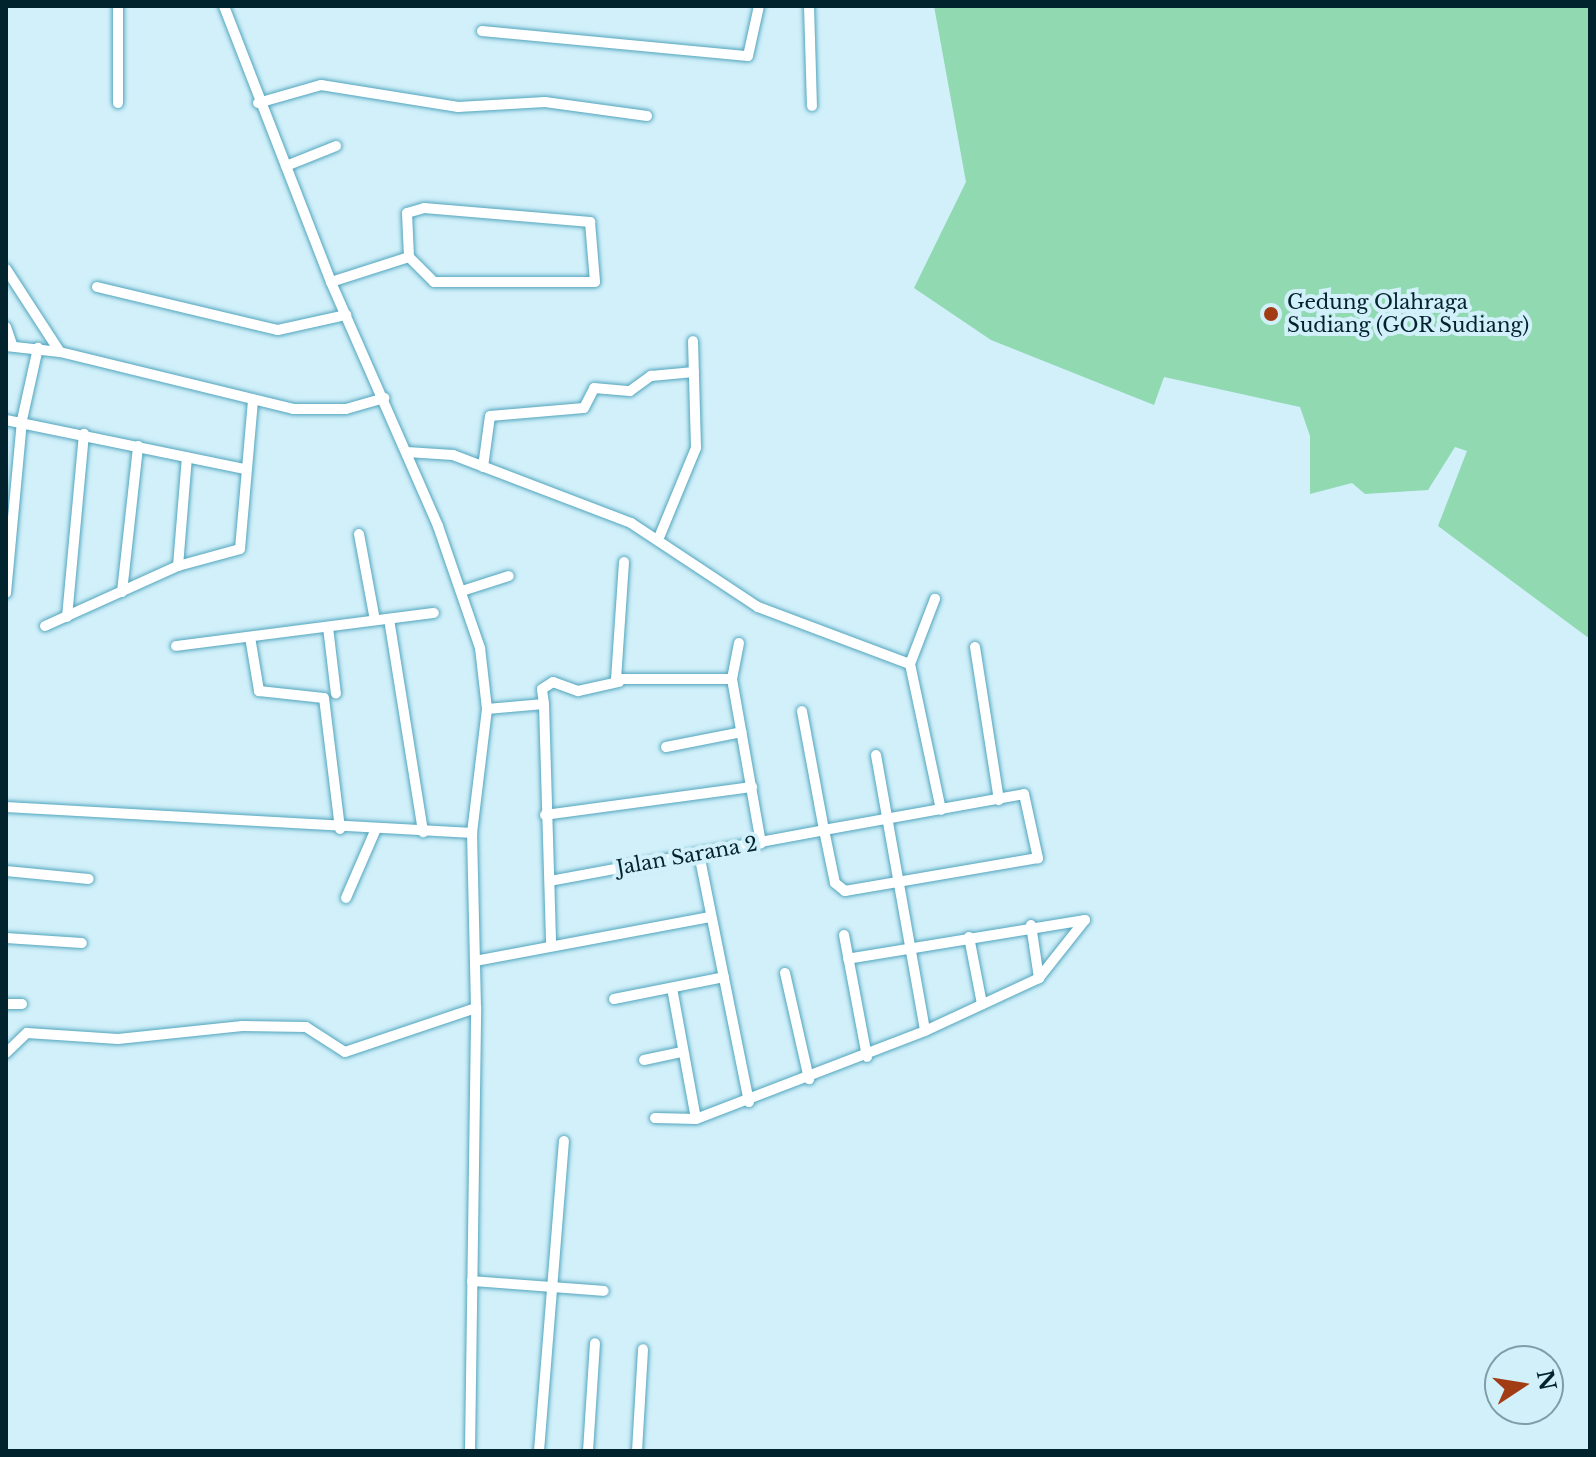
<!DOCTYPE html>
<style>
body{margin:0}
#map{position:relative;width:1596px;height:1457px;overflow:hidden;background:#d1f0fa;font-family:"Libre Baskerville",serif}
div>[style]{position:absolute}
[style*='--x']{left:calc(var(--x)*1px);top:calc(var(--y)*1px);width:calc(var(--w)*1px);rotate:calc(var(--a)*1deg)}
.green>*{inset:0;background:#90d9b1}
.roads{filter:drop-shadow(0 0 2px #52a5bd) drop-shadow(0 0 2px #52a5bd)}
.minor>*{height:10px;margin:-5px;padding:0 5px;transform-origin:5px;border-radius:5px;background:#fff}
.dots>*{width:22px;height:22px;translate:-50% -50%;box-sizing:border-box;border:4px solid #d1f0fa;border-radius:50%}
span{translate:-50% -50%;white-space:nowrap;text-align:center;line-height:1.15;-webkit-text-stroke:8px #d1f0fa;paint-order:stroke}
.poi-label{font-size:20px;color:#00232d}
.left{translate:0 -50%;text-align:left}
.street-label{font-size:20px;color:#00232d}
.frame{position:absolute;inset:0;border:8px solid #00232d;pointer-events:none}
.north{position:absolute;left:1484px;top:1345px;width:80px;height:80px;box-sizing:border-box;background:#d1f0fa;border:2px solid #7d9ea8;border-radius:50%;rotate:78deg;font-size:22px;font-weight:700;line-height:32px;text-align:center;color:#00232d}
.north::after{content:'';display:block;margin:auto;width:28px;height:36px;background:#a23c14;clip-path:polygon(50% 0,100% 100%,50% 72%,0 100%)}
</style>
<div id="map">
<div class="green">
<div style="clip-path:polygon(934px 6px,1590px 6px,1590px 639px,1438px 526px,1467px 451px,1455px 447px,1428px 490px,1365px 494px,1352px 483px,1310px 494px,1310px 436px,1300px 407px,1164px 377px,1154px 405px,991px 340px,914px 288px,966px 182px)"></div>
</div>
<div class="roads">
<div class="minor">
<div style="--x:809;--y:6;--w:100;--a:88.3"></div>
<div style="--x:482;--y:31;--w:267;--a:5.4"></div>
<div style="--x:748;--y:56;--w:51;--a:-77.6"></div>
<div style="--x:118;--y:103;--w:97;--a:-90"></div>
<div style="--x:258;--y:103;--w:66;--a:-15.9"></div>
<div style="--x:321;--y:85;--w:139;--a:9.1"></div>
<div style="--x:458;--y:107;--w:87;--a:-3.3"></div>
<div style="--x:545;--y:102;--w:103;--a:7.8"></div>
<div style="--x:286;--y:166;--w:54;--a:-21.8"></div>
<div style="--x:424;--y:208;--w:167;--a:4.8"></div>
<div style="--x:590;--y:222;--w:60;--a:85.2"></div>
<div style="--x:595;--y:282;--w:161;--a:180"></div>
<div style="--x:434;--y:282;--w:35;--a:-135"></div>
<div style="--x:409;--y:257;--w:44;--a:-92.6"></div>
<div style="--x:407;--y:213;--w:18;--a:-16"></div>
<div style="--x:6;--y:269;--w:99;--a:57"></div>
<div style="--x:331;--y:282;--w:82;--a:-17.8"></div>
<div style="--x:97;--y:287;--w:186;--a:13.4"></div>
<div style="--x:278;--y:330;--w:70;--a:-12.4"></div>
<div style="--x:6;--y:327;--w:18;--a:71"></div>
<div style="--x:6;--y:346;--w:54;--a:6.3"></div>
<div style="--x:60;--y:352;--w:240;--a:13.7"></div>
<div style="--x:293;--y:409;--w:53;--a:0"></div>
<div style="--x:346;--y:409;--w:40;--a:-16"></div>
<div style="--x:6;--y:420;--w:244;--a:11.6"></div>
<div style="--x:407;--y:452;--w:46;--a:3.7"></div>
<div style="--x:453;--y:455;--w:191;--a:20.9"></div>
<div style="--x:631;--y:523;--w:152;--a:33.5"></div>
<div style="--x:758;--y:607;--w:162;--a:20.6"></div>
<div style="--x:910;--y:664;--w:149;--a:78"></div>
<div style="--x:483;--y:467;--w:51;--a:-82.2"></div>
<div style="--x:490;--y:416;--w:94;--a:-4.9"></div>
<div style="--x:584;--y:408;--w:22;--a:-63"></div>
<div style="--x:594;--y:388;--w:36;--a:5"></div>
<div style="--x:630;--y:391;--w:26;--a:-36"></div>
<div style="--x:651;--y:376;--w:43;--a:-5.3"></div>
<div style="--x:359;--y:534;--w:87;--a:79.5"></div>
<div style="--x:658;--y:540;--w:100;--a:-67.6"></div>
<div style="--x:696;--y:448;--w:107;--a:-91.6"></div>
<div style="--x:624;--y:562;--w:117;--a:93.9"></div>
<div style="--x:616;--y:679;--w:116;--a:0"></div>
<div style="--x:178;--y:566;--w:109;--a:-85.3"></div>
<div style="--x:462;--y:591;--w:49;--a:-17.7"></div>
<div style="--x:122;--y:592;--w:147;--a:-83.7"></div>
<div style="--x:6;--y:593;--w:174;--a:-84.7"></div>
<div style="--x:22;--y:420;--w:74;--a:-77.5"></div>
<div style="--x:67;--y:617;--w:184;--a:-84.7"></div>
<div style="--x:389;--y:619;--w:216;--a:80.9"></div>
<div style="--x:45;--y:626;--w:146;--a:-24.3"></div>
<div style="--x:178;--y:566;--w:64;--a:-15.3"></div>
<div style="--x:240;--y:549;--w:150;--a:-85"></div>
<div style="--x:328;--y:627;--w:67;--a:83.2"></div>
<div style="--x:250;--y:637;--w:55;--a:80.5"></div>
<div style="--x:259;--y:691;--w:65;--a:6.1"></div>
<div style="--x:324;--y:698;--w:132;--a:83"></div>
<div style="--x:739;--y:643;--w:37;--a:101"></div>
<div style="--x:732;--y:679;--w:167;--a:80"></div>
<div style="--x:176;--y:646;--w:260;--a:-7.3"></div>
<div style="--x:975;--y:647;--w:155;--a:81.1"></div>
<div style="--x:910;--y:664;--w:70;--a:-69"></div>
<div style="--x:544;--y:704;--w:15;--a:-98"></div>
<div style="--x:542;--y:689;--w:13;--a:-32"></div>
<div style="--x:553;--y:682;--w:27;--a:20"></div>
<div style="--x:578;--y:691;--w:42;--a:-12.4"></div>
<div style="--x:487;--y:709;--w:57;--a:-5"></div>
<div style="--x:544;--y:704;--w:242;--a:88.3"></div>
<div style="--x:666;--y:747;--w:77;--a:-11.2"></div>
<div style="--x:876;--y:755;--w:280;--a:79.9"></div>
<div style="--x:6;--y:807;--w:467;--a:3.2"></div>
<div style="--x:545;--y:815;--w:209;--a:-7.7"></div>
<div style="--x:699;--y:854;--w:253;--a:78.6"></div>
<div style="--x:6;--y:871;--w:83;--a:5.5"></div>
<div style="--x:550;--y:881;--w:279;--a:-10.5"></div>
<div style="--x:824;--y:830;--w:203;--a:-10.2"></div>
<div style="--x:1024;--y:794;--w:66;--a:77.7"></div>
<div style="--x:1038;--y:858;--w:196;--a:170.3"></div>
<div style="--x:845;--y:891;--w:13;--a:-141"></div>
<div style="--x:835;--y:883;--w:54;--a:-101.7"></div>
<div style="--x:824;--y:830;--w:121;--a:-100.5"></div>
<div style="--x:346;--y:898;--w:73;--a:-66.6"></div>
<div style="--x:1031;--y:925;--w:54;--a:81.4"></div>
<div style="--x:844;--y:935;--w:124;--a:79.3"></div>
<div style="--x:969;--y:937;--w:68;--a:79"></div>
<div style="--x:6;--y:938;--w:76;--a:3.8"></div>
<div style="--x:475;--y:961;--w:239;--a:-10.6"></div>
<div style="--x:785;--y:973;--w:109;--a:77.2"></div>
<div style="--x:672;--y:988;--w:133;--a:79.6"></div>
<div style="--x:614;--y:999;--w:112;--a:-11.3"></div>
<div style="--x:6;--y:1004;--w:16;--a:0"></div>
<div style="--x:6;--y:1053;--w:29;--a:-44"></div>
<div style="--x:27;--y:1033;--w:91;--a:3.8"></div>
<div style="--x:118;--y:1039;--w:125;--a:-6"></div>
<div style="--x:242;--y:1026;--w:64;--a:0.9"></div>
<div style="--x:306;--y:1027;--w:46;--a:32.7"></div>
<div style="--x:345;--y:1052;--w:138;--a:-18.6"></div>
<div style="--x:476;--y:1008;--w:175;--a:-91.3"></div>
<div style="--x:472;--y:833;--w:125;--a:-83.1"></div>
<div style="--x:487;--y:709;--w:61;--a:-96.5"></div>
<div style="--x:480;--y:648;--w:129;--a:-109"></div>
<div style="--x:438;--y:526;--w:266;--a:-113.7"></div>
<div style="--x:331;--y:282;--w:296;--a:-111.2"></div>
<div style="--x:644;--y:1060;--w:40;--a:-12"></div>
<div style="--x:655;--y:1118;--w:41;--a:1.4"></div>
<div style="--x:696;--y:1119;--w:245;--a:-21"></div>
<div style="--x:925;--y:1031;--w:126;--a:-24.9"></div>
<div style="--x:1039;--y:978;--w:74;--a:-51.6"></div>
<div style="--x:1085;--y:920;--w:240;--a:170.7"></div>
<div style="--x:472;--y:1281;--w:132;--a:4.3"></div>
<div style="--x:470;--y:1451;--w:443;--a:-89.2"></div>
<div style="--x:539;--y:1451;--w:311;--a:-85.4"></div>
<div style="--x:588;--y:1451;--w:108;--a:-86.3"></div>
<div style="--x:637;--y:1451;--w:102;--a:-86.6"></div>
</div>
</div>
<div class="dots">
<div style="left:1271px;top:314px;background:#a23c14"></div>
</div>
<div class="poi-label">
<span class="left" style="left:1287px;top:314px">Gedung Olahraga<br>Sudiang (GOR Sudiang)</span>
</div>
<div class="street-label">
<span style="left:687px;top:856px;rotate:-10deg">Jalan Sarana 2</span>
</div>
<div class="frame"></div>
<div class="north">N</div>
</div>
